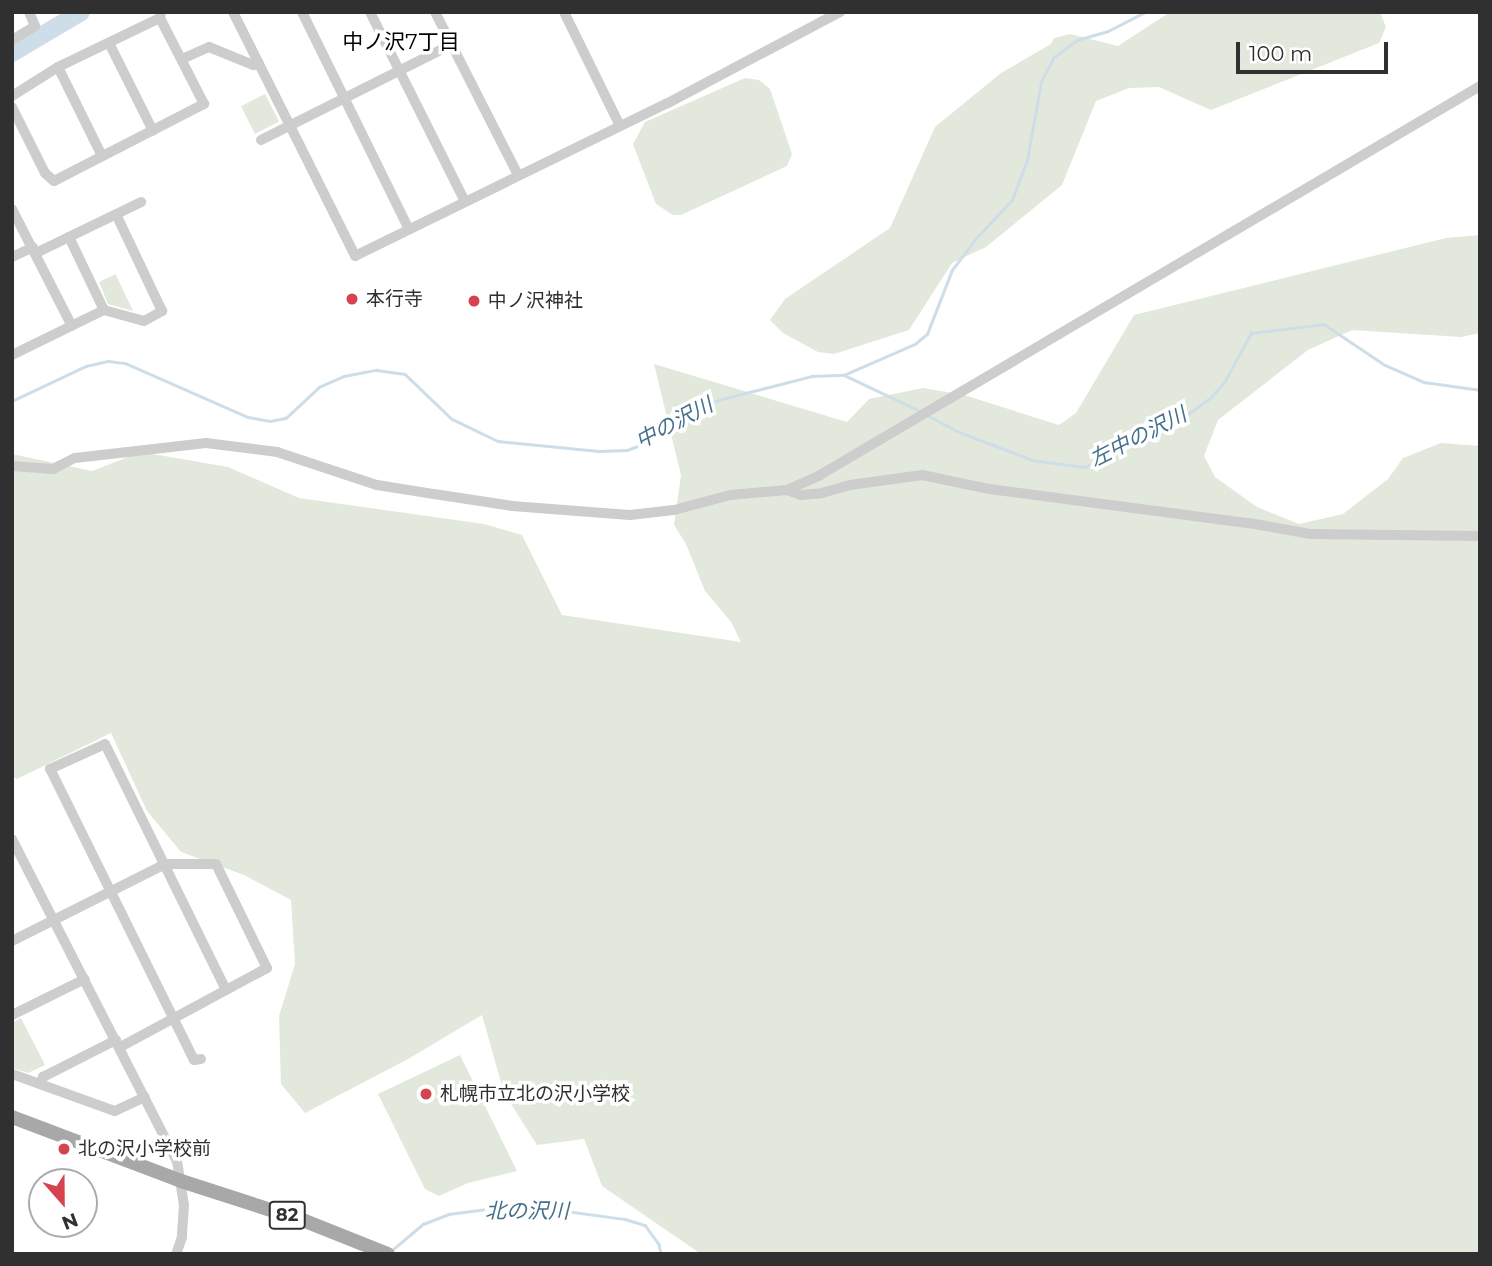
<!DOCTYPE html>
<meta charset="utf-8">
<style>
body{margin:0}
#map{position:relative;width:1492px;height:1266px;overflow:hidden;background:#fff;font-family:Montserrat,"Noto Sans JP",sans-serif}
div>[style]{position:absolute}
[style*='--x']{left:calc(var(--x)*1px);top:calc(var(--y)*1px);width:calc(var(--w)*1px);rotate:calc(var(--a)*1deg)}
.green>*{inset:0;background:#e3e8dc;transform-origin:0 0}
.stream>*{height:2.5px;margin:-1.25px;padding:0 1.25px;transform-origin:1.25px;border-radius:1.25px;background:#cddee9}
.river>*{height:18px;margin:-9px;padding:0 9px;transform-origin:9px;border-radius:9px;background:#cddee9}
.minor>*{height:10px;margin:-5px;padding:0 5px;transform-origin:5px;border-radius:5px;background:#cdcdcd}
.major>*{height:14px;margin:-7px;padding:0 7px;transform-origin:7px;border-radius:7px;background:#a8a8a8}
.dots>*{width:19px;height:19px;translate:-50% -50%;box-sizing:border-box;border:4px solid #fff;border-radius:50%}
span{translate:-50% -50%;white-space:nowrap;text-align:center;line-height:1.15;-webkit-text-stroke:7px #fff;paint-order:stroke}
.shield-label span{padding:2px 5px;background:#fff;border:2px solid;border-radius:5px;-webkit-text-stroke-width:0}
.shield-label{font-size:18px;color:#303030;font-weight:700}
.poi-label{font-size:19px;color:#303030}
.left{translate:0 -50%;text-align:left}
.neighbourhood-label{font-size:21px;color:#000}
.water-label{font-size:21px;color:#45708b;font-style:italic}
.frame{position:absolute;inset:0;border:14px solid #303030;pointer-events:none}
.north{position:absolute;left:28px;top:1168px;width:70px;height:70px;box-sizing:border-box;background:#fff;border:2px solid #acacac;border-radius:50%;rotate:159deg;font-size:19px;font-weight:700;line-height:28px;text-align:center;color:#303030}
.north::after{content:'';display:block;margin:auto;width:24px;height:32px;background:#d5434e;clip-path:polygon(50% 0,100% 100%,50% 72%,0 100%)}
.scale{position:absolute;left:1236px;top:42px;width:152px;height:32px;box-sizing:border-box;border:4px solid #303030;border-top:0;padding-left:9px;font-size:21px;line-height:24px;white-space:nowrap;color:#303030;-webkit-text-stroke:5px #fff;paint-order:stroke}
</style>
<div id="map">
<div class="green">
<div style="clip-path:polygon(1170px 12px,1380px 12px,1386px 27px,1379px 43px,1211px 110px,1159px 87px,1129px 88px,1096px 101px,1062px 185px,986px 247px,952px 263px,909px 330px,834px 354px,818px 352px,783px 333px,770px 320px,785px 299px,890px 228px,935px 127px,1001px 73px,1051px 44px,1054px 38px,1070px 34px,1118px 46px)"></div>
<div style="clip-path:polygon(745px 78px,759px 80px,770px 89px,792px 154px,787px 166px,681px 215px,673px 215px,656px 204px,633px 144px,645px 122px)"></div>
<div style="left:265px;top:94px;width:31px;height:27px;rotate:63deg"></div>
<div style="clip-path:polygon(1480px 235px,1480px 333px,1461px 337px,1352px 330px,1308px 350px,1218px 420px,1204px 456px,1215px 477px,1257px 507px,1299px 524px,1343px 514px,1388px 479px,1403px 458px,1441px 443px,1480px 446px,1480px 1254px,701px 1254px,602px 1186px,584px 1139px,537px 1145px,504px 1093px,482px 1015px,408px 1059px,305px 1113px,281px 1084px,279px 1016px,295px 964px,291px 900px,244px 875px,181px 852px,147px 811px,111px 733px,17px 779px,12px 776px,12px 454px,92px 471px,141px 452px,228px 467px,299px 498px,484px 524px,522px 535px,562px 615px,741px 642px,731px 622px,705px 591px,686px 544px,674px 525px,681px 475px,654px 364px,847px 422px,869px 399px,923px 388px,964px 395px,1059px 425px,1076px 413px,1134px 315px,1446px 238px)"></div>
<div style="clip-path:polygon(116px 274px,116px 275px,133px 311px,108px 304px,99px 282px)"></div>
<div style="clip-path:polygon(21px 1018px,45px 1065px,28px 1073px,12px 1068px,12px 1023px)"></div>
<div style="clip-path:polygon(460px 1055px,517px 1171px,468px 1183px,439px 1196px,425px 1189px,378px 1094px)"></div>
</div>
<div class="stream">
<div style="--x:844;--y:375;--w:84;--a:25.3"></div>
<div style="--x:12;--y:401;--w:82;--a:-25.3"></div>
<div style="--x:86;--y:366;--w:23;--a:-13"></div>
<div style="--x:108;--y:361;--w:17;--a:7"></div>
<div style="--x:125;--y:363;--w:134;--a:23.7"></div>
<div style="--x:248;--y:417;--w:22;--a:10"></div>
<div style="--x:270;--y:421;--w:16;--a:-11"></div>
<div style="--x:286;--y:418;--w:45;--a:-43.2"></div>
<div style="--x:319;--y:387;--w:27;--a:-24"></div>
<div style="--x:344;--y:376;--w:33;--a:-11"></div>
<div style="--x:376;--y:370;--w:29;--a:8"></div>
<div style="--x:405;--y:374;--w:65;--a:43.8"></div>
<div style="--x:452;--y:419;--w:51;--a:25.6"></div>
<div style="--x:498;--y:441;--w:101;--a:5.7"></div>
<div style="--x:599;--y:451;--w:28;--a:-2"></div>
<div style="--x:627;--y:450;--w:15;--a:-20"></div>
<div style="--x:641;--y:445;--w:55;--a:-34"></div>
<div style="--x:687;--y:414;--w:34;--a:-24"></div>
<div style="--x:718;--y:400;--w:97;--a:-14.3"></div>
<div style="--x:812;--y:376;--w:32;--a:-2"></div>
<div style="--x:844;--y:375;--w:77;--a:-23.6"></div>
<div style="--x:915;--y:344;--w:16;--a:-40"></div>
<div style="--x:927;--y:334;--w:69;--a:-68.7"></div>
<div style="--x:952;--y:270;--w:41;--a:-52.9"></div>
<div style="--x:977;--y:237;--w:51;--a:-46.6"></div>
<div style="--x:1012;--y:200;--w:43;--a:-69.4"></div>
<div style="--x:1027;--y:160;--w:79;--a:-79.8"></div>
<div style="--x:1041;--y:82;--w:28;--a:-63"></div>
<div style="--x:1054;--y:57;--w:29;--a:-36"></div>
<div style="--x:1077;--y:40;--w:32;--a:-16"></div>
<div style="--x:1108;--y:31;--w:42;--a:-27.2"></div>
<div style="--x:929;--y:416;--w:32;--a:28"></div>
<div style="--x:957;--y:431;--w:80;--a:21.1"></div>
<div style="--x:1032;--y:460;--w:52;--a:7.7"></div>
<div style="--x:1084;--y:467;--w:19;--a:-18"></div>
<div style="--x:1102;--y:461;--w:38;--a:-41"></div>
<div style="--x:1131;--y:436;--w:61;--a:-21.1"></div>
<div style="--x:1188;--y:414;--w:29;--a:-36"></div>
<div style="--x:1211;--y:397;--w:21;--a:-49"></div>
<div style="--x:1225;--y:381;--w:55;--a:-61.6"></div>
<div style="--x:1251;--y:333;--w:74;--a:-7"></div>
<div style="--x:1324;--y:324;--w:73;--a:33.9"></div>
<div style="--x:1385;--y:365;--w:43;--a:23.6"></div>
<div style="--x:1424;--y:382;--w:57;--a:8.1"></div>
<div style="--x:391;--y:1251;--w:42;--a:-40.2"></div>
<div style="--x:423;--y:1224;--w:28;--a:-21"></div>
<div style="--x:449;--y:1214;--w:45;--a:-7.6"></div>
<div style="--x:494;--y:1208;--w:57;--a:1"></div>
<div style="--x:551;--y:1209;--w:75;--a:7.7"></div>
<div style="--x:625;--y:1219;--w:21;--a:17"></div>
<div style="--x:645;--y:1225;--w:24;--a:54"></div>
<div style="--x:659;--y:1244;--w:10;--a:79"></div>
</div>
<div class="river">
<div style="--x:12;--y:53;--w:80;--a:-30.7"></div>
</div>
<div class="minor">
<div style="--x:233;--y:12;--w:273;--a:63.4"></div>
<div style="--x:355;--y:256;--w:348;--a:-26.1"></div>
<div style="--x:668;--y:103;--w:195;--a:-27.9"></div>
<div style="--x:302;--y:12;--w:242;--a:63.8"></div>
<div style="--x:370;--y:12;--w:212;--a:63.4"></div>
<div style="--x:435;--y:12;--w:183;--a:63"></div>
<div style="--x:564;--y:12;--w:127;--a:63.8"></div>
<div style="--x:12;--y:40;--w:27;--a:-31"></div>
<div style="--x:35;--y:26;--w:15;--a:-113"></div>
<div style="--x:109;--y:43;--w:98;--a:63.4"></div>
<div style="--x:182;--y:59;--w:30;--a:-24"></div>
<div style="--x:209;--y:47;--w:48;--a:22.2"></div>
<div style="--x:253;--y:65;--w:6;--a:-18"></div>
<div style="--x:58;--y:67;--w:99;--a:63.7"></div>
<div style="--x:12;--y:96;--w:54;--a:-32.2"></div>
<div style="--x:58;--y:67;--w:113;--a:-25.7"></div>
<div style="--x:160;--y:18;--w:6;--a:-81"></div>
<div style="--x:12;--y:107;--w:74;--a:63.4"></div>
<div style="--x:45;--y:173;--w:12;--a:42"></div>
<div style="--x:54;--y:181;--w:169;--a:-27.2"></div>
<div style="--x:204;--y:104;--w:97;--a:-117.1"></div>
<div style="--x:261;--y:140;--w:212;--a:-26.6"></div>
<div style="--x:12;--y:209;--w:131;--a:62.9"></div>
<div style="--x:69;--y:237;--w:81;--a:64.4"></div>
<div style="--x:104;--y:310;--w:41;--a:15.4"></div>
<div style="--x:144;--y:321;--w:21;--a:-29"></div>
<div style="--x:162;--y:311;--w:107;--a:-115.4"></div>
<div style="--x:36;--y:253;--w:117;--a:-25.9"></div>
<div style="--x:12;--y:257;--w:23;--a:-25"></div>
<div style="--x:12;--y:355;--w:102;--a:-26.1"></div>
<div style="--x:12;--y:466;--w:41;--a:4.2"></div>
<div style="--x:53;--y:469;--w:25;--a:-27"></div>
<div style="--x:75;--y:458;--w:132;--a:-6.5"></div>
<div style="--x:206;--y:443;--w:72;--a:7.2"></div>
<div style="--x:277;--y:452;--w:105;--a:18.3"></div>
<div style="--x:377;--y:485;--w:58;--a:9"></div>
<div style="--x:434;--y:494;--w:79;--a:8.7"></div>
<div style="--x:512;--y:506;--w:118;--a:4.4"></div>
<div style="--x:630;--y:515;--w:44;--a:-6.5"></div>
<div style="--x:674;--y:510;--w:58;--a:-15"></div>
<div style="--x:730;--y:495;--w:57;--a:-5"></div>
<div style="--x:787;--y:490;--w:36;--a:-24"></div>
<div style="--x:820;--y:475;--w:766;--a:-30.51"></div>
<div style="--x:787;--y:490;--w:15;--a:20"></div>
<div style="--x:801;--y:495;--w:21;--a:-5"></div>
<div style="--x:822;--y:493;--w:29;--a:-16"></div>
<div style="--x:850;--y:485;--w:73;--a:-7.9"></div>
<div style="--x:922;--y:475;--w:68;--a:11.8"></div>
<div style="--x:989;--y:489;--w:262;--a:7.5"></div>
<div style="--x:1249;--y:523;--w:62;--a:10.2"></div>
<div style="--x:1310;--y:534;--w:170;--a:0.7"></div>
<div style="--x:12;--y:839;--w:362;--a:62.9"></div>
<div style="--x:177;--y:1161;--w:45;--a:81"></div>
<div style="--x:184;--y:1205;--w:32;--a:94"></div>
<div style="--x:182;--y:1237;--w:18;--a:109"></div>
<div style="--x:12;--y:941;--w:171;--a:-26.7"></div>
<div style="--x:165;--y:864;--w:51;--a:0"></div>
<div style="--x:216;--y:864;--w:116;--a:63.9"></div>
<div style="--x:267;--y:968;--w:167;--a:151.7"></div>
<div style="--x:12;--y:1015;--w:81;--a:-26.3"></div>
<div style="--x:201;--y:1059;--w:7;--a:172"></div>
<div style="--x:194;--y:1060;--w:325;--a:-116.3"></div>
<div style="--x:50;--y:769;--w:60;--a:-24.4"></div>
<div style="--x:105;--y:744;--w:274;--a:63.8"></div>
<div style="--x:12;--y:1074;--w:109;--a:19.8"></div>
<div style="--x:115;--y:1111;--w:33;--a:-25"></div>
<div style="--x:40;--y:1084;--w:8;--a:-67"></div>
<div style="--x:43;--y:1077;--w:82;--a:-26.9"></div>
</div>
<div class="major">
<div style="--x:12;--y:1117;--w:181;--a:20.7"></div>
<div style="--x:181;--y:1181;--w:130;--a:17.9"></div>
<div style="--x:305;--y:1221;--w:89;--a:21.7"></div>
</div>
<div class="dots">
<div style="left:352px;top:299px;background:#d5434e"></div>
<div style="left:474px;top:301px;background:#d5434e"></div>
<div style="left:426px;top:1094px;background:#d5434e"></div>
<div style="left:64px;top:1149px;background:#d5434e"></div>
</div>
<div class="shield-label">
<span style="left:287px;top:1215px">82</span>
</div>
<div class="poi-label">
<span class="left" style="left:366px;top:299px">本行寺</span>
<span class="left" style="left:488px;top:301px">中ノ沢神社</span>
<span class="left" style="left:440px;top:1094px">札幌市立北の沢小学校</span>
<span class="left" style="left:78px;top:1149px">北の沢小学校前</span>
</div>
<div class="neighbourhood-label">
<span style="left:401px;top:42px">中ノ沢7丁目</span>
</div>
<div class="water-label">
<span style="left:674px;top:423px;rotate:-28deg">中の沢川</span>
<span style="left:1138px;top:437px;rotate:-27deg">左中の沢川</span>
<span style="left:527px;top:1211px">北の沢川</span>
</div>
<div class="frame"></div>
<div class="north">N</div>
<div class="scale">100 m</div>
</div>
